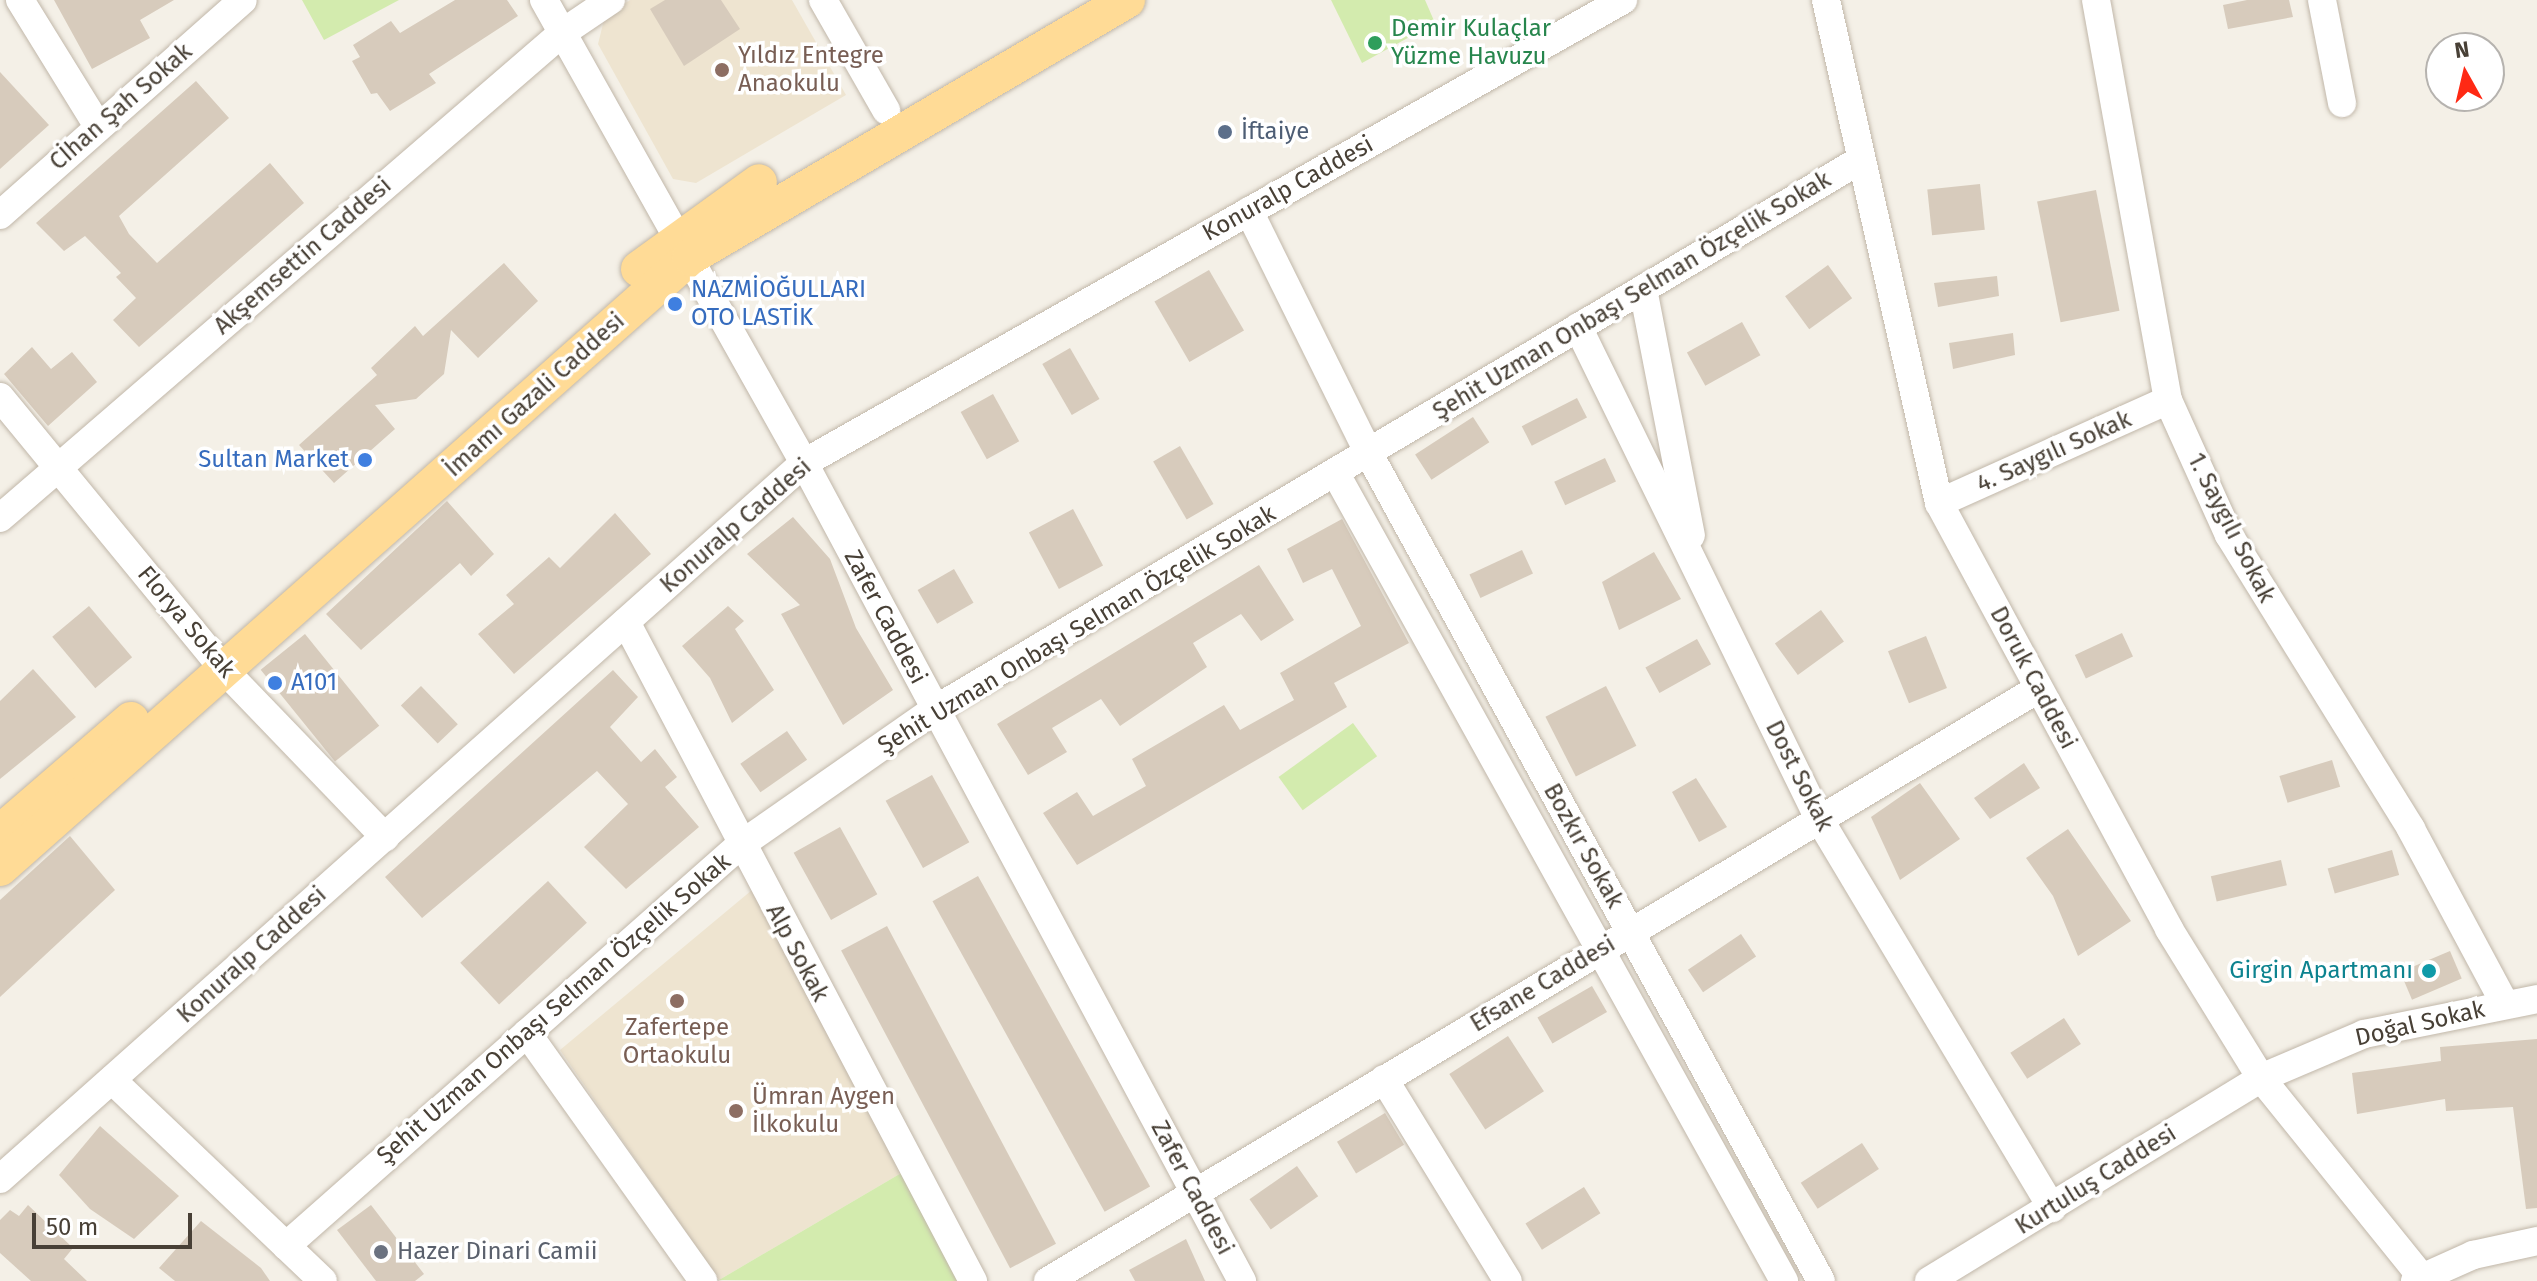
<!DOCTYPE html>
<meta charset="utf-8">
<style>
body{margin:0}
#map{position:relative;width:2537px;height:1281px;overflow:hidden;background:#f4f0e7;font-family:"Fira Sans",sans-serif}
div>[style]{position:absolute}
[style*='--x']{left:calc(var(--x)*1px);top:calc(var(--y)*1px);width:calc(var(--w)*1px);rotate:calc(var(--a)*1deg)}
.education>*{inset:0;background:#eee4d0}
.green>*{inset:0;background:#d3ebae;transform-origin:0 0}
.building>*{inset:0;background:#d7cbbc;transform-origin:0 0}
.roads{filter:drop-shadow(0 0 2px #c1b7a9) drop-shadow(0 0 2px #c1b7a9)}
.minor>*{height:28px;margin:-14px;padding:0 14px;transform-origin:14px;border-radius:14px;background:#fff}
.major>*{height:36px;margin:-18px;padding:0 18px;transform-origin:18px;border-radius:18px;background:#ffdb96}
.dots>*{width:22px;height:22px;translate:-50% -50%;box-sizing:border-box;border:4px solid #fff;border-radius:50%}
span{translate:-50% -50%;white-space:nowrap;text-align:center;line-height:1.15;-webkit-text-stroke:7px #fff;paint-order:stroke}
.leisure-label{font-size:24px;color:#27864d}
.left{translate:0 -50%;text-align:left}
.education-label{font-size:24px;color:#785e54}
.street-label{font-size:24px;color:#484036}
.service-label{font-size:24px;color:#4e5e75}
.shop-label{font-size:24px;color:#366cbe}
.right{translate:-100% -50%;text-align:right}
.culture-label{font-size:24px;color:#0d838f}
.worship-label{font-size:24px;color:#5b616d}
.north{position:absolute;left:2425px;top:32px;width:80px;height:80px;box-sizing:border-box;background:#fff;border:2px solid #b6b3af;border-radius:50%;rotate:352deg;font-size:22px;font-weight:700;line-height:32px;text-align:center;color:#484036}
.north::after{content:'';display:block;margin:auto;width:28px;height:36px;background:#ff2914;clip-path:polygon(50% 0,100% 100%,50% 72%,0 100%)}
.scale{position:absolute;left:32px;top:1213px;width:160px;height:36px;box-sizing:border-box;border:4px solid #484036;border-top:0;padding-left:10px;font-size:24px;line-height:28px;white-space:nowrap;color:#484036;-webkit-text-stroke:6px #fff;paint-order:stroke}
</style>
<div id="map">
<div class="education">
<div style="clip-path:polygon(630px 0,792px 0,846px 95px,696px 183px,673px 179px,598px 44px,605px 16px)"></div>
<div style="clip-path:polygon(752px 890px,903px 1172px,719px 1280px,560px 1050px)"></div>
</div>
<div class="green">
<div style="clip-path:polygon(302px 0,399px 0,324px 40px)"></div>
<div style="clip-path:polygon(1331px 0,1425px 0,1435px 23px,1362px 63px)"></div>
<div style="left:1353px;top:723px;width:41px;height:92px;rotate:54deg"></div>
<div style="clip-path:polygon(903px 1172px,960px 1281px,719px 1280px)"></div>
</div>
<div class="building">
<div style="clip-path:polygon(54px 0,174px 0,140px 20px,150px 38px,92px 69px)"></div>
<div style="clip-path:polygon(455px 0,507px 0,518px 16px,429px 74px,436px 83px,390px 111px,377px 93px,371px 94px,352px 61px,360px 57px,353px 45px,391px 21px,400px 33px)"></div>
<div style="clip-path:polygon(665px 0,721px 0,740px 29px,684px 66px,650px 9px)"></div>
<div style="clip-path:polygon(2247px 0,2289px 0,2293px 17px,2228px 29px,2223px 5px)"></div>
<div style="clip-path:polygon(0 72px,49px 125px,0 169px)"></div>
<div style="clip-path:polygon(196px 81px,229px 118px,119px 216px,129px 234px,157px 263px,270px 163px,304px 203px,139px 347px,113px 320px,136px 298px,116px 277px,121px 273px,85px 236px,64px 251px,36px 223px)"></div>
<div style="left:1980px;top:184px;width:46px;height:53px;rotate:84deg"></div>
<div style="left:2096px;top:190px;width:123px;height:60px;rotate:79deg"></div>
<div style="clip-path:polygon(504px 263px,538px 301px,478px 358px,451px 330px,444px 374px,416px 399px,375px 405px,395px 429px,334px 483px,299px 445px,377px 375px,371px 368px,415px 326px,423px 336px)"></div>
<div style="left:1828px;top:265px;width:41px;height:53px;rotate:54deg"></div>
<div style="left:1209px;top:270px;width:70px;height:63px;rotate:60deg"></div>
<div style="clip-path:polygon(1997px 276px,1999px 296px,1938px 307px,1934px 283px)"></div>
<div style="left:1742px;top:322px;width:38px;height:63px;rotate:61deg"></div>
<div style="clip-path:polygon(2013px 333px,2015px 355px,1953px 369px,1949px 343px)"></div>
<div style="clip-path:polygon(32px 347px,51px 369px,72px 352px,97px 382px,48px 426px,4px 374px)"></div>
<div style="left:1070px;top:348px;width:59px;height:32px;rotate:60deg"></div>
<div style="left:993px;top:394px;width:54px;height:37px;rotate:61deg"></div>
<div style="left:1577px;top:398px;width:22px;height:62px;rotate:63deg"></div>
<div style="left:1473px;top:417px;width:30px;height:69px;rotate:57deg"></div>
<div style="left:1180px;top:446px;width:67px;height:31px;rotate:60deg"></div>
<div style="left:1605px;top:458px;width:26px;height:56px;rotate:65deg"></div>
<div style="clip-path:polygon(447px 501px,494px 554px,471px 576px,460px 563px,361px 650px,326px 614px)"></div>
<div style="left:1073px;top:509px;width:64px;height:50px;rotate:62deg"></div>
<div style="clip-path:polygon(615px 513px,651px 554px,514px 674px,478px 634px,514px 604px,506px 595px,549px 557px,560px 568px)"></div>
<div style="clip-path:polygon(793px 517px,830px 559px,856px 628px,893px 690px,843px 725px,781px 614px,800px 605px,747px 554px)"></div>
<div style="clip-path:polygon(1342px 519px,1409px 643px,1334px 683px,1347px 707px,1077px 865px,1043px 813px,1077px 792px,1093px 816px,1146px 786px,1132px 759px,1224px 705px,1240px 730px,1294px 700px,1280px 673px,1361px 626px,1332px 569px,1303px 583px,1287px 549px)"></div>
<div style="left:1522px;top:550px;width:26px;height:58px;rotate:65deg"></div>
<div style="clip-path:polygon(1654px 552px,1681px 599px,1619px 630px,1602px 582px)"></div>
<div style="clip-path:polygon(1259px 565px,1294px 620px,1261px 641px,1241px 614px,1193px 643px,1207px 667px,1120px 726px,1101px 699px,1052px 728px,1067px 752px,1028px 775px,997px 724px)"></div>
<div style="left:954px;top:569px;width:39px;height:42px;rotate:60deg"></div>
<div style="left:89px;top:606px;width:67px;height:48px;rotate:50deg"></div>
<div style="clip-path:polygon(728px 606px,744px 621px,735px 629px,774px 690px,732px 723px,710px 678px,682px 646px)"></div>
<div style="left:1821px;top:610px;width:39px;height:57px;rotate:54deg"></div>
<div style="left:2122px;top:633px;width:26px;height:52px;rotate:65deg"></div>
<div style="left:305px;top:634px;width:118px;height:57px;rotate:51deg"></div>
<div style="left:1926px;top:636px;width:56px;height:41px;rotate:68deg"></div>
<div style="left:1697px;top:639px;width:29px;height:59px;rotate:61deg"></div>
<div style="clip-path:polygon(33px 669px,76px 717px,0 779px,0 701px)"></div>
<div style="clip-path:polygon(613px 670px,638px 697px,610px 727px,641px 762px,655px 749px,677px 777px,665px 787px,699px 827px,626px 889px,584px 847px,628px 804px,597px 771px,422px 918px,385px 877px)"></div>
<div style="left:421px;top:686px;width:53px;height:28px;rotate:46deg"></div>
<div style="left:1606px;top:686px;width:67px;height:68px;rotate:63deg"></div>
<div style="left:787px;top:731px;width:35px;height:57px;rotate:55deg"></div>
<div style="left:2332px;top:760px;width:28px;height:55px;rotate:73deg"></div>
<div style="clip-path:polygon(2024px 763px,2040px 788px,1990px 819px,1974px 798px)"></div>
<div style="left:932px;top:775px;width:77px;height:53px;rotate:61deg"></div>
<div style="clip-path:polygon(1696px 778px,1727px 827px,1699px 842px,1672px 792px)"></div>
<div style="clip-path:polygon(1920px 783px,1960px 839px,1900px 880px,1871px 817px)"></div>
<div style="left:840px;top:827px;width:77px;height:53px;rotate:61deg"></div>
<div style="clip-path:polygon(2068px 829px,2131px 921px,2078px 956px,2053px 896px,2026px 858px)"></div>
<div style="clip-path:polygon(70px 836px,115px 890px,0 997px,0 900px)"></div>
<div style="left:2392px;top:850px;width:26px;height:67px;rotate:74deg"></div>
<div style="left:2281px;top:860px;width:26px;height:72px;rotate:77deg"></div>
<div style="left:978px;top:876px;width:355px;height:52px;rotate:61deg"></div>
<div style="left:548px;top:881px;width:57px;height:120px;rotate:47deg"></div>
<div style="left:887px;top:926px;width:360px;height:52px;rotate:62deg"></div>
<div style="left:1741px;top:934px;width:27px;height:64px;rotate:56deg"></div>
<div style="left:2450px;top:951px;width:30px;height:54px;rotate:67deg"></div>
<div style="left:1592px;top:986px;width:30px;height:63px;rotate:60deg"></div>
<div style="left:2064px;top:1018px;width:31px;height:64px;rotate:57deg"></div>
<div style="left:1508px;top:1036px;width:66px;height:70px;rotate:57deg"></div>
<div style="clip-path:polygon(2537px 1039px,2537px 1208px,2526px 1209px,2513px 1107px,2446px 1111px,2445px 1099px,2357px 1114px,2352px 1073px,2441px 1061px,2440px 1047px)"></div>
<div style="left:1385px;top:1113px;width:37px;height:56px;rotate:59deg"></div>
<div style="clip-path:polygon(100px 1126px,179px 1196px,134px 1239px,90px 1209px,59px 1175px)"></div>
<div style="left:1862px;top:1143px;width:31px;height:73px;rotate:57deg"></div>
<div style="left:1297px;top:1166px;width:37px;height:58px;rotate:55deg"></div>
<div style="left:1584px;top:1187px;width:31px;height:69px;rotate:58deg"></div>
<div style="clip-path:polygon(28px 1205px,73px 1248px,64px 1259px,87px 1281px,31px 1281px,0 1253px,0 1220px,10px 1210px,19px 1216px)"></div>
<div style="clip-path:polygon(371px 1205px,424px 1274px,415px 1281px,376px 1281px,337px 1230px)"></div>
<div style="clip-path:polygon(201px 1221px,261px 1268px,270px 1281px,175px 1281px,159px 1268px)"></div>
<div style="clip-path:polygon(1186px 1239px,1205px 1281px,1135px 1281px,1129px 1270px)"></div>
</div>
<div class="roads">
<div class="minor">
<div style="--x:20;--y:0;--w:145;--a:58.3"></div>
<div style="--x:544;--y:0;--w:531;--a:60.68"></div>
<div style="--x:804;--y:463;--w:928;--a:61.83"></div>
<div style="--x:823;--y:0;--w:127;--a:60.2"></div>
<div style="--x:1826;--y:0;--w:516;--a:77.34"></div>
<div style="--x:1939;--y:503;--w:484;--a:61.6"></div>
<div style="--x:2169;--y:929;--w:175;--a:58.3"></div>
<div style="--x:2261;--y:1078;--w:255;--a:51.1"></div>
<div style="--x:2096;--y:0;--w:406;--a:79.8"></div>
<div style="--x:2168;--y:400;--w:148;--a:65.7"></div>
<div style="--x:2229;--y:535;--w:346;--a:58.2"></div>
<div style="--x:2411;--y:829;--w:199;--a:61.8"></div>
<div style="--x:2322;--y:0;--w:105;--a:79"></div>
<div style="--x:1249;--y:211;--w:271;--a:63.7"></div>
<div style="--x:1369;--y:454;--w:942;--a:61.34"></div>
<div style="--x:0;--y:215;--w:324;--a:-41.5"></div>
<div style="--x:1643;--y:289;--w:251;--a:79"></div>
<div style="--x:1578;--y:327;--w:546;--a:63.9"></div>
<div style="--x:1818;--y:817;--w:456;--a:59.1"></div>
<div style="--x:0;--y:397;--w:355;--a:50.6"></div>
<div style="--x:225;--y:671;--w:231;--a:46.1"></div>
<div style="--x:1336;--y:474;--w:923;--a:60.96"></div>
<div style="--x:1939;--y:503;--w:251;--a:-24.2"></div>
<div style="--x:0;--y:518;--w:742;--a:-40.79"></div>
<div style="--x:562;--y:33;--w:59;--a:-34"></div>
<div style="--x:626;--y:622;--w:745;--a:62.23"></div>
<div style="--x:527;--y:1033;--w:304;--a:54.6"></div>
<div style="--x:1384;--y:1079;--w:237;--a:58.5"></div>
<div style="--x:112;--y:1080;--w:291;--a:43.6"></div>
<div style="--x:0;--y:1179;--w:1077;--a:-41.69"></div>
<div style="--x:804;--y:463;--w:941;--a:-29.48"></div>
<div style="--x:286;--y:1246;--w:604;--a:-41.44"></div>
<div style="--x:739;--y:846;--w:238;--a:-34.9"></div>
<div style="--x:934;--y:710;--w:1073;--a:-30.7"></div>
<div style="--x:1048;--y:1281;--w:1154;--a:-30.88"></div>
<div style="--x:1929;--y:1281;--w:389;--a:-31.4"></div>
<div style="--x:2261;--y:1078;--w:112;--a:-23.1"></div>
<div style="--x:2364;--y:1034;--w:177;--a:-11.4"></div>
<div style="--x:2415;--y:1281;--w:64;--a:-24.1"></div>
<div style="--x:2473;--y:1255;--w:66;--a:-12.3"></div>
</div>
<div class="major">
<div style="--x:639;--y:269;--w:148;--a:-35.9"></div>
<div style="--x:0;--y:833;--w:173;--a:-40.8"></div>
<div style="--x:0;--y:868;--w:922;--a:-41.53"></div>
<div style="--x:690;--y:257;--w:507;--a:-30.46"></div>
</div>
</div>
<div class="dots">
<div style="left:1375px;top:43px;background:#2e9e5b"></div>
<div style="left:722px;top:70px;background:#8d6e63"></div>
<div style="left:1225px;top:132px;background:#5c6f8a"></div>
<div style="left:675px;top:304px;background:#3f7fe0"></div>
<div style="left:365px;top:460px;background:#3f7fe0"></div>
<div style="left:275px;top:683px;background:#3f7fe0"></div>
<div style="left:2429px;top:971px;background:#0f9aa8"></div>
<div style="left:677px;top:1001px;background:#8d6e63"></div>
<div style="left:736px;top:1111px;background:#8d6e63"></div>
<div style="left:381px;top:1252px;background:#6b7280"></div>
</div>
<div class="leisure-label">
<span class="left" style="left:1391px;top:43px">Demir Kulaçlar<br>Yüzme Havuzu</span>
</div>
<div class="education-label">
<span class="left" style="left:738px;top:70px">Yıldız Entegre<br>Anaokulu</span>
<span style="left:677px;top:1042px">Zafertepe<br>Ortaokulu</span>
<span class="left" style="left:752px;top:1111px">Ümran Aygen<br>İlkokulu</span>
</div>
<div class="street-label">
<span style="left:121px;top:107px;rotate:-41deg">Cİhan Şah Sokak</span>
<span style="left:1288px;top:189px;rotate:-29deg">Konuralp Caddesi</span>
<span style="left:303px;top:256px;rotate:-41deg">Akşemsettin Caddesi</span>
<span style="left:1632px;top:296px;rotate:-31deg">Şehit Uzman Onbaşı Selman Özçelik Sokak</span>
<span style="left:535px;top:395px;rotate:-42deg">İmamı Gazali Caddesi</span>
<span style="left:2054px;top:452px;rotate:-24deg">4. Saygılı Sokak</span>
<span style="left:736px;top:526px;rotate:-41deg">Konuralp Caddesi</span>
<span style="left:2231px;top:528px;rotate:63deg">1. Saygılı Sokak</span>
<span style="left:885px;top:617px;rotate:62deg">Zafer Caddesi</span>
<span style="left:186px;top:622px;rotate:50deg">Florya Sokak</span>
<span style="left:1077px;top:630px;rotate:-31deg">Şehit Uzman Onbaşı Selman Özçelik Sokak</span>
<span style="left:2033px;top:678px;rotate:62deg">Doruk Caddesi</span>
<span style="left:1799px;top:776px;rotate:63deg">Dost Sokak</span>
<span style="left:1583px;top:846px;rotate:61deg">Bozkır Sokak</span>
<span style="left:797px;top:953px;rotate:62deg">Alp Sokak</span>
<span style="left:252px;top:955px;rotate:-42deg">Konuralp Caddesi</span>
<span style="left:1543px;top:984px;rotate:-31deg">Efsane Caddesi</span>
<span style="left:554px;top:1009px;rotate:-41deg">Şehit Uzman Onbaşı Selman Özçelik Sokak</span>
<span style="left:2420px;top:1024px;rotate:-13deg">Doğal Sokak</span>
<span style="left:2096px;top:1180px;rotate:-32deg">Kurtuluş Caddesi</span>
<span style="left:1192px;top:1188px;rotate:62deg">Zafer Caddesi</span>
</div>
<div class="service-label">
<span class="left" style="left:1241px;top:132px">İftaiye</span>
</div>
<div class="shop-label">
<span class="left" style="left:691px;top:304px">NAZMİOĞULLARI<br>OTO LASTİK</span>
<span class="right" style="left:349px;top:460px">Sultan Market</span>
<span class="left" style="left:291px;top:683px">A101</span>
</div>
<div class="culture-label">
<span class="right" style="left:2413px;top:971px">Girgin Apartmanı</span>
</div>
<div class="worship-label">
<span class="left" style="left:397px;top:1252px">Hazer Dinari Camii</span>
</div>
<div class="north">N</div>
<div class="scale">50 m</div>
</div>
